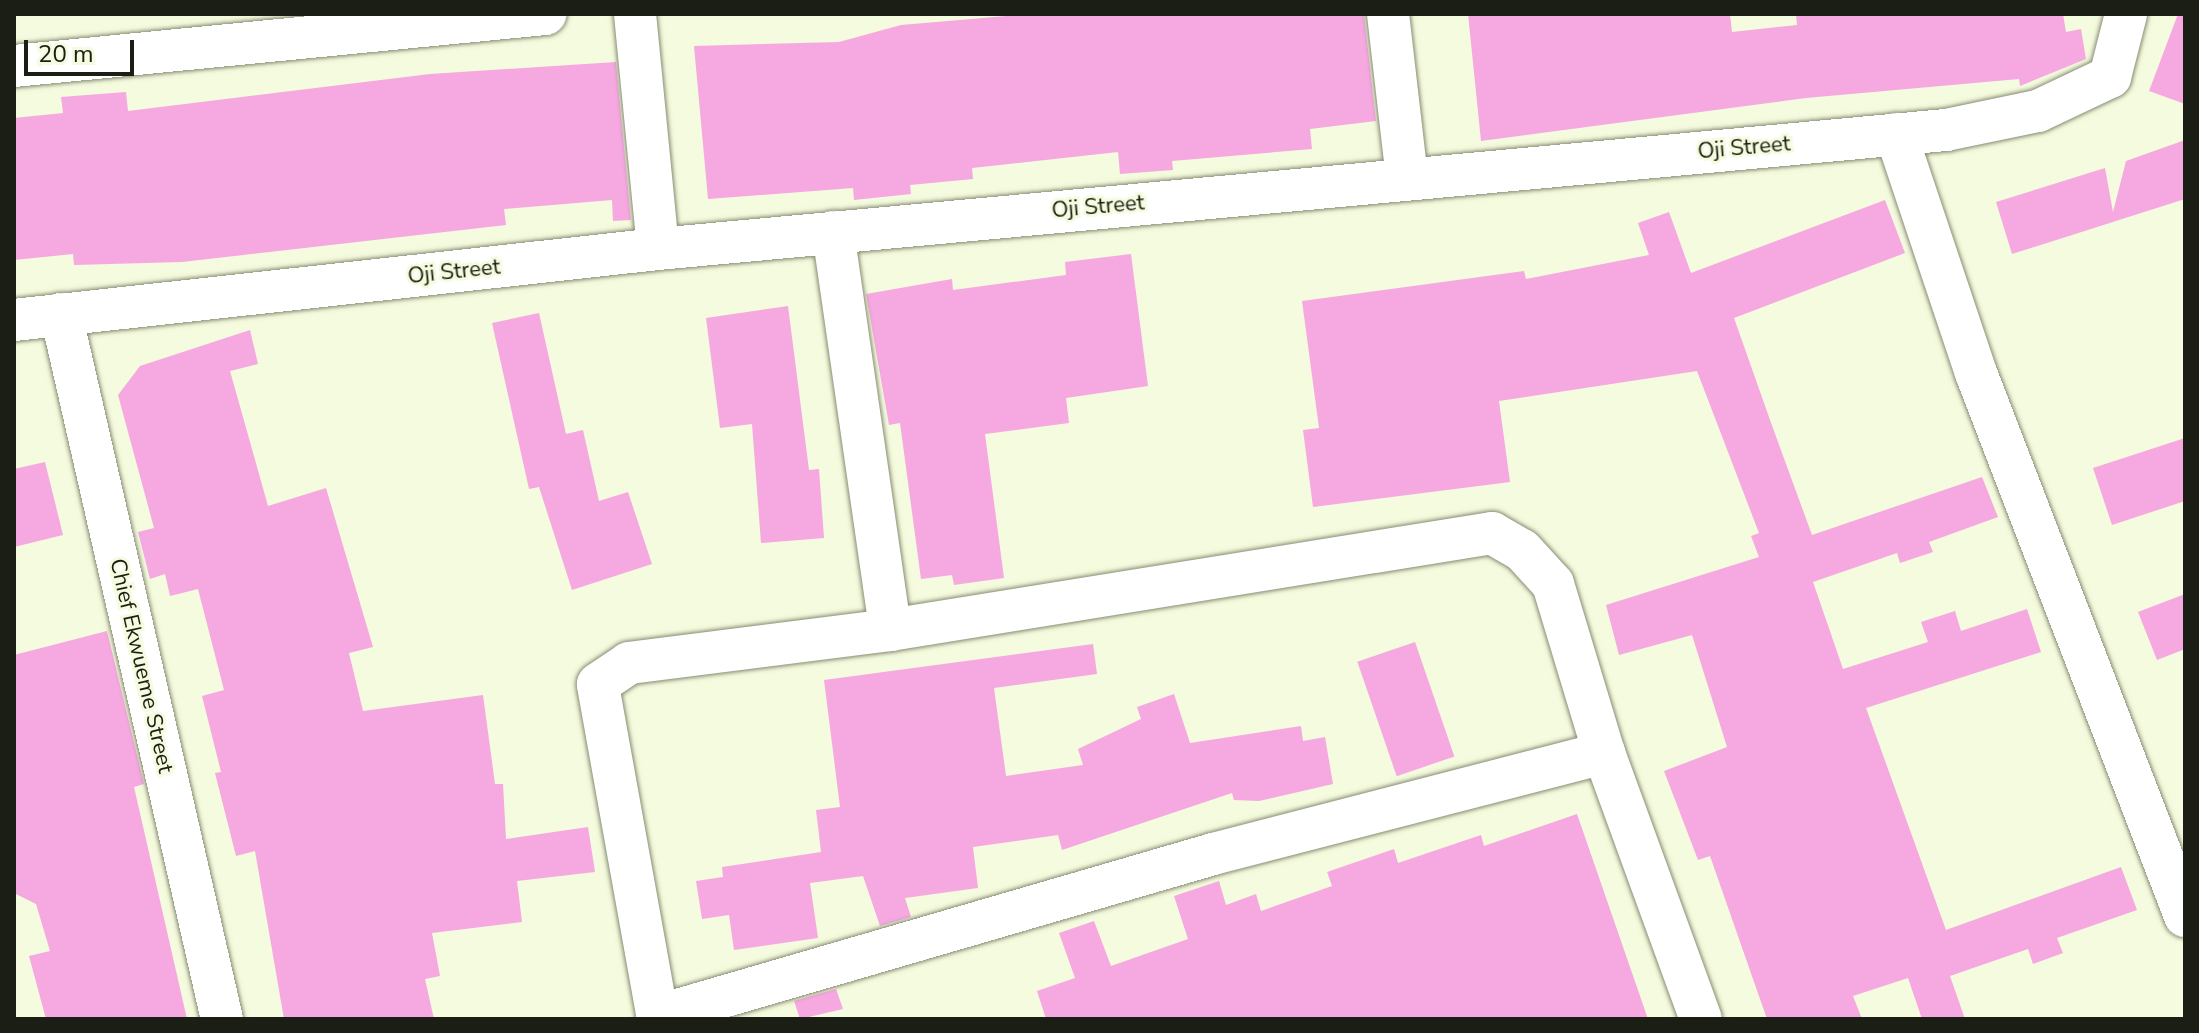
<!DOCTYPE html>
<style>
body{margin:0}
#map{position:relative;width:2199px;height:1033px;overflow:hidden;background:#f4fbde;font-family:"Nunito Sans",sans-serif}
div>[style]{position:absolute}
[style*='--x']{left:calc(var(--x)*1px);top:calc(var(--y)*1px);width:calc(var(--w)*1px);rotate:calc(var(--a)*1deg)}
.building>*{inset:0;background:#f6a8e1;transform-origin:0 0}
.roads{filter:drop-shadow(0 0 2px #878c73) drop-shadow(0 0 2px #878c73)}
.minor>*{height:42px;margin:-21px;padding:0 21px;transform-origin:21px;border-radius:21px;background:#fff}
span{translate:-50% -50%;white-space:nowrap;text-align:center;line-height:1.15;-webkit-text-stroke:6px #f4fbde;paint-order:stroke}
.street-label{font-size:22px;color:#1b1e14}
.frame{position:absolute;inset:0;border:16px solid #1b1e14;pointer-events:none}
.scale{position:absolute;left:24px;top:40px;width:110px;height:36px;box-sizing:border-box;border:4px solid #1b1e14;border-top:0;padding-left:10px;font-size:24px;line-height:28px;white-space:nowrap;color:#1b1e14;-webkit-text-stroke:6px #f4fbde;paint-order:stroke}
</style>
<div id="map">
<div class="building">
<div style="clip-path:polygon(1031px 14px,1364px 14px,1376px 121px,1310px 129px,1312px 149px,1172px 161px,1173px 170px,1120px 174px,1118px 152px,972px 168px,973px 179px,910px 185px,911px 194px,854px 200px,853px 188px,708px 199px,694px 46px,839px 42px,901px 25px)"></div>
<div style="clip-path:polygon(1468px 14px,1730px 14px,1732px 32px,1797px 25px,1796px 14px,2063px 14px,2066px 32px,2081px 29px,2086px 59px,2020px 86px,2019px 79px,1806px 98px,1481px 141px)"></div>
<div style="clip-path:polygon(2178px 14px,2185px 14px,2185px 104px,2149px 91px)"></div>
<div style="clip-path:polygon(616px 62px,631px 220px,613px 221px,612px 200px,504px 209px,506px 225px,182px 262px,74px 265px,73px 254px,14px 260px,14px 118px,63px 113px,61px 97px,126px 92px,128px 111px,430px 74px)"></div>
<div style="clip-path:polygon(2185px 140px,2185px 199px,2012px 254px,1996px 202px,2105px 168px,2113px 212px,2126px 161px)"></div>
<div style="clip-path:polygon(1885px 200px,1905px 253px,1734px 318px,1770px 420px,1812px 535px,1982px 477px,1998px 517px,1929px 542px,1933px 552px,1900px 563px,1897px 553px,1813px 582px,1843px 669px,1928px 642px,1921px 622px,1955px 611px,1961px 631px,2027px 609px,2041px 652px,1866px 708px,1946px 930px,2121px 867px,2137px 910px,2057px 938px,2063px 953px,2033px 964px,2028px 949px,1950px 976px,1965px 1019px,1922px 1019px,1908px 978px,1853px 996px,1862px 1019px,1767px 1019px,1710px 856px,1698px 860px,1664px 771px,1727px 747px,1692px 635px,1619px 655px,1606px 605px,1759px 557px,1751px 536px,1759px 533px,1697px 371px,1499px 401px,1510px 482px,1313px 507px,1303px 430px,1319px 428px,1302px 301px,1524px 271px,1526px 279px,1649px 255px,1638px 223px,1669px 212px,1691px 273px)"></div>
<div style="clip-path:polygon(1131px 254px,1148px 386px,1066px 398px,1069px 423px,985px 434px,1004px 578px,954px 585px,952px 575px,921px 579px,900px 423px,889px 425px,866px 294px,952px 279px,953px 290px,1066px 275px,1065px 262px)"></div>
<div style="clip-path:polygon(788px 306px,809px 470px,819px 469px,824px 538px,761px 543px,752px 424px,720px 428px,706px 318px)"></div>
<div style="clip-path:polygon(539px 313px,566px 434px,583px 430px,599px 501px,628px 492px,652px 564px,572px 590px,539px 487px,529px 489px,492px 323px)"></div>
<div style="clip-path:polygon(250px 330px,258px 364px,230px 371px,268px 506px,326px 488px,373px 647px,349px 653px,363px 711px,483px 695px,495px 784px,503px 784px,506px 839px,588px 827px,595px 872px,517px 881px,522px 922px,432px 933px,440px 976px,425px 979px,434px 1019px,284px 1019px,255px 851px,236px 856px,215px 773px,221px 772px,202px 696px,224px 690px,198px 589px,170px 596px,165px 574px,150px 579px,138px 532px,154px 528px,118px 395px,140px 366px)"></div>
<div style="clip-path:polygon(2185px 438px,2185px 501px,2112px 525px,2093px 468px)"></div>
<div style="clip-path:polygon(45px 462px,63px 535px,14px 547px,14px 469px)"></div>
<div style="clip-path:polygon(2185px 594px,2185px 649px,2157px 660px,2138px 612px)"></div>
<div style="clip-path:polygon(107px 631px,144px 784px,134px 787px,187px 1019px,46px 1019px,29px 956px,50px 951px,36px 904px,14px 893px,14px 655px)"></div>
<div style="left:1415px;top:642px;width:121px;height:61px;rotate:71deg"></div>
<div style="clip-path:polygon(1093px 644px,1097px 674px,994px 688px,1006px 776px,1083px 765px,1078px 749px,1141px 719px,1137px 707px,1174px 694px,1190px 743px,1301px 726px,1303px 741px,1325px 737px,1333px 784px,1259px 801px,1234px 800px,1232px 793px,1062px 850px,1058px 835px,973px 847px,978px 888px,905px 898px,911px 917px,880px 926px,863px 876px,810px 883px,818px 938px,734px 950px,729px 915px,702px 919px,696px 881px,723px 877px,722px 867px,821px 852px,816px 810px,840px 807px,824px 680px)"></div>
<div style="clip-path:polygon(1577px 814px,1648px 1019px,1046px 1019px,1037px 991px,1075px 978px,1059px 933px,1094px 921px,1111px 966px,1188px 939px,1174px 896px,1219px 881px,1226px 905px,1256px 894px,1261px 911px,1332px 886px,1327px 872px,1394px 849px,1398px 863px,1481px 835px,1484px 846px)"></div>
<div style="clip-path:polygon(836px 989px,843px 1009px,800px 1019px,794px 1001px)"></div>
</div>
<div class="roads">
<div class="minor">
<div style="--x:635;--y:14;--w:236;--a:84.4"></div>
<div style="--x:1388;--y:14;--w:165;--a:83.4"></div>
<div style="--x:14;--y:66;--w:534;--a:-5.59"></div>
<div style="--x:1896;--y:134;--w:252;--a:71.5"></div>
<div style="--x:1976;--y:373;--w:582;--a:68.95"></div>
<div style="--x:833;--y:232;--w:402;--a:81.8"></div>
<div style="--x:61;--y:314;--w:723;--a:77.14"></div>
<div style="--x:14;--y:320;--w:648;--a:-6.29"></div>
<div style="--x:658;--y:249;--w:1293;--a:-5.28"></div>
<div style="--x:1946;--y:130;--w:94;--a:-11.7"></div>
<div style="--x:2038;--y:111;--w:80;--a:-25.3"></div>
<div style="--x:2110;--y:77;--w:65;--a:-75.7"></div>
<div style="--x:657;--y:1016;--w:579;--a:-16.24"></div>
<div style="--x:1213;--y:854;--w:404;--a:-14.5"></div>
<div style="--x:658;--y:1019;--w:340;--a:-100.2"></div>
<div style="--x:598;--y:684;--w:37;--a:-34"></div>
<div style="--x:629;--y:663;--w:263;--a:-7.2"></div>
<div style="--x:890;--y:630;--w:610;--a:-9.15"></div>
<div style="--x:1492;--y:533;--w:34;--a:30"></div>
<div style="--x:1522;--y:550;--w:46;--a:47.6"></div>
<div style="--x:1553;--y:584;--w:177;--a:73.2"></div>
<div style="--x:1604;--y:753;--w:283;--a:70"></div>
</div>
</div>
<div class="street-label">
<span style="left:1744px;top:148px;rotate:-5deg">Oji Street</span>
<span style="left:1098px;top:207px;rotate:-5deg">Oji Street</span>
<span style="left:454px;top:272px;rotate:-6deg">Oji Street</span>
<span style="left:141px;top:666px;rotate:77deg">Chief Ekwueme Street</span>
</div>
<div class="frame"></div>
<div class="scale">20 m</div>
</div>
